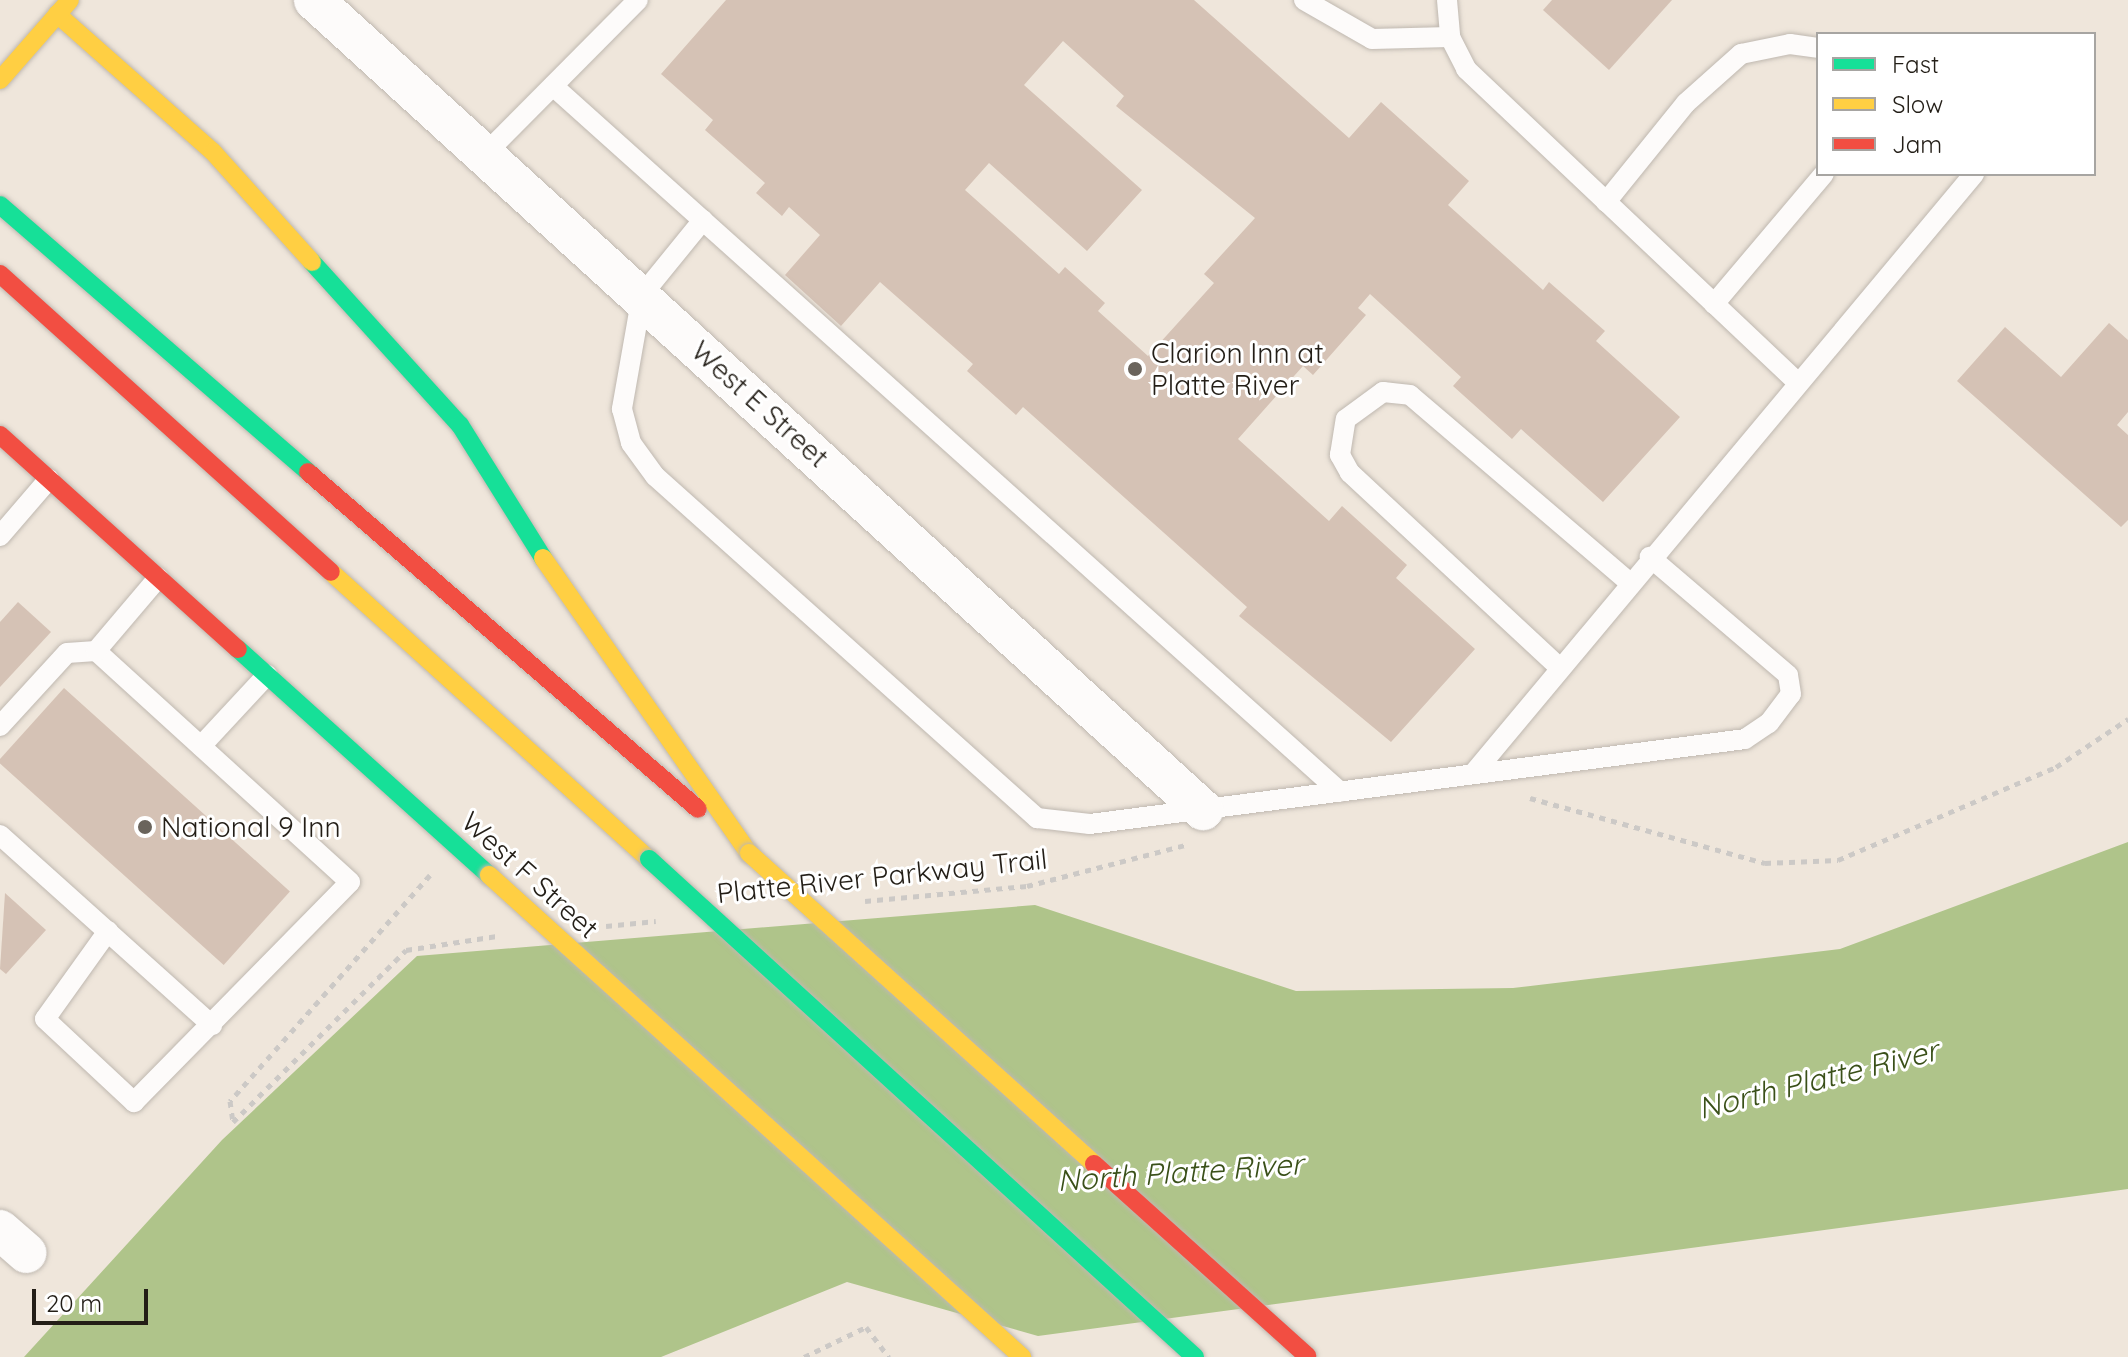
<!DOCTYPE html>
<style>
body{margin:0}
#map{position:relative;width:2128px;height:1357px;overflow:hidden;background:#efe6db;font-family:Quicksand,sans-serif}
div>[style]{position:absolute}
[style*='--x']{left:calc(var(--x)*1px);top:calc(var(--y)*1px);width:calc(var(--w)*1px);rotate:calc(var(--a)*1deg)}
.water>*{inset:0;background:#afc48a}
.building>*{inset:0;background:#d5c2b5;transform-origin:0 0}
.path>*{height:5px;margin-top:-2.5px;transform-origin:0;background:repeating-linear-gradient(90deg,#ccc9c6 0 6px,transparent 0 12px)}
.roads{filter:drop-shadow(0 0 2px #bfb8b0) drop-shadow(0 0 2px #bfb8b0)}
.lane>*{height:20px;margin:-10px;padding:0 10px;transform-origin:10px;border-radius:10px;background:#fdfbfa}
.street>*{height:40px;margin:-20px;padding:0 20px;transform-origin:20px;border-radius:20px;background:#fdfbfa}
.fast>*{height:18px;margin:-9px;padding:0 9px;transform-origin:9px;border-radius:9px;background:#16e098}
.slow>*{height:18px;margin:-9px;padding:0 9px;transform-origin:9px;border-radius:9px;background:#ffcf43}
.jam>*{height:18px;margin:-9px;padding:0 9px;transform-origin:9px;border-radius:9px;background:#f24e42}
.bridges{filter:drop-shadow(0 0 2px #bfb8b0) drop-shadow(0 0 2px #bfb8b0)}
.fast-bridge>*{height:18px;margin:-9px;padding:0 9px;transform-origin:9px;border-radius:9px;background:#16e098}
.slow-bridge>*{height:18px;margin:-9px;padding:0 9px;transform-origin:9px;border-radius:9px;background:#ffcf43}
.jam-bridge>*{height:18px;margin:-9px;padding:0 9px;transform-origin:9px;border-radius:9px;background:#f24e42}
.dots>*{width:22px;height:22px;translate:-50% -50%;box-sizing:border-box;border:4px solid #fff;border-radius:50%}
span{translate:-50% -50%;white-space:nowrap;text-align:center;line-height:1.15;-webkit-text-stroke:6px #fff;paint-order:stroke}
.poi-label{font-size:28px;color:#231e17}
.left{translate:0 -50%;text-align:left}
.street-label{font-size:28px;color:#231e17}
.water-label{font-size:30px;color:#3a5019;font-style:italic}
.legend{position:absolute;left:1816px;top:32px;width:280px;height:144px;box-sizing:border-box;background:#fff;border:2px solid #a7a5a2;margin:0;padding:10px 14px;list-style:none;font-size:24px;color:#231e17}
.legend li{display:flex;align-items:center;gap:16px;height:40px}
.legend b{width:40px;border:2px solid #a7a5a2}
.scale{position:absolute;left:32px;top:1289px;width:116px;height:36px;box-sizing:border-box;border:4px solid #231e17;border-top:0;padding-left:10px;font-size:24px;line-height:28px;white-space:nowrap;color:#231e17;-webkit-text-stroke:6px #fff;paint-order:stroke}
</style>
<div id="map">
<div class="water">
<div style="clip-path:polygon(2128px 842px,2128px 1189px,1038px 1336px,847px 1282px,661px 1357px,24px 1357px,222px 1140px,417px 956px,1035px 905px,1296px 991px,1513px 988px,1840px 949px)"></div>
</div>
<div class="building">
<div style="clip-path:polygon(evenodd,726px 0,1194px 0,1349px 138px,1381px 102px,1469px 181px,1448px 205px,1543px 290px,1549px 282px,1605px 331px,1596px 341px,1680px 417px,1603px 502px,1521px 429px,1512px 439px,1453px 386px,1461px 377px,1370px 294px,1358px 308px,1366px 315px,1313px 375px,1303px 366px,1238px 439px,1329px 521px,1342px 506px,1407px 565px,1396px 578px,1475px 649px,1391px 742px,1239px 616px,1247px 607px,1023px 407px,1016px 415px,967px 371px,973px 364px,880px 282px,841px 326px,785px 275px,820px 235px,789px 207px,782px 216px,756px 193px,765px 183px,705px 130px,713px 120px,661px 74px,726px 0,1063px 41px,1124px 96px,1116px 106px,1255px 218px,1204px 274px,1214px 283px,1148px 356px,1098px 311px,1105px 303px,1065px 267px,1059px 274px,965px 190px,989px 163px,1087px 251px,1142px 190px,1024px 85px,1063px 41px)"></div>
<div style="clip-path:polygon(1552px 0,1672px 0,1609px 70px,1543px 10px)"></div>
<div style="clip-path:polygon(2109px 323px,2128px 340px,2128px 412px,2117px 425px,2128px 435px,2128px 520px,2121px 527px,1957px 381px,2005px 327px,2061px 377px)"></div>
<div style="clip-path:polygon(18px 602px,51px 632px,0 687px,0 622px)"></div>
<div style="left:64px;top:688px;width:304px;height:99px;rotate:42deg"></div>
<div style="clip-path:polygon(5px 893px,46px 930px,6px 974px,0 969px)"></div>
</div>
<div class="path">
<div style="--x:1530;--y:798;--w:244;--a:15.5"></div>
<div style="--x:1765;--y:863;--w:73;--a:-2.4"></div>
<div style="--x:1838;--y:860;--w:237;--a:-23.1"></div>
<div style="--x:2056;--y:767;--w:87;--a:-33.7"></div>
<div style="--x:430;--y:875;--w:302;--a:131.5"></div>
<div style="--x:230;--y:1101;--w:21;--a:82"></div>
<div style="--x:233;--y:1122;--w:244;--a:-44.8"></div>
<div style="--x:406;--y:950;--w:92;--a:-8.7"></div>
<div style="--x:865;--y:901;--w:163;--a:-5.3"></div>
<div style="--x:1027;--y:886;--w:163;--a:-14.5"></div>
<div style="--x:606;--y:926;--w:50;--a:-5.7"></div>
<div style="--x:804;--y:1357;--w:69;--a:-25.8"></div>
<div style="--x:866;--y:1327;--w:38;--a:53"></div>
</div>
<div class="roads">
<div class="lane">
<div style="--x:1304;--y:0;--w:78;--a:29.8"></div>
<div style="--x:1372;--y:39;--w:78;--a:-1.5"></div>
<div style="--x:1447;--y:0;--w:37;--a:85"></div>
<div style="--x:1450;--y:37;--w:36;--a:63"></div>
<div style="--x:1466;--y:69;--w:456;--a:43.4"></div>
<div style="--x:553;--y:86;--w:1057;--a:41.89"></div>
<div style="--x:485;--y:154;--w:217;--a:-45.2"></div>
<div style="--x:1606;--y:202;--w:127;--a:-51.1"></div>
<div style="--x:1686;--y:103;--w:74;--a:-41.7"></div>
<div style="--x:1741;--y:54;--w:50;--a:-11.5"></div>
<div style="--x:1790;--y:44;--w:28;--a:8"></div>
<div style="--x:703;--y:220;--w:97;--a:129.1"></div>
<div style="--x:642;--y:295;--w:116;--a:100"></div>
<div style="--x:622;--y:409;--w:35;--a:75"></div>
<div style="--x:631;--y:443;--w:41;--a:54"></div>
<div style="--x:655;--y:476;--w:513;--a:41.84"></div>
<div style="--x:1037;--y:818;--w:53;--a:6.5"></div>
<div style="--x:1090;--y:824;--w:660;--a:-7.39"></div>
<div style="--x:1745;--y:739;--w:29;--a:-34"></div>
<div style="--x:1769;--y:723;--w:36;--a:-53"></div>
<div style="--x:1791;--y:694;--w:19;--a:-99"></div>
<div style="--x:1788;--y:675;--w:182;--a:-139.5"></div>
<div style="--x:1714;--y:304;--w:170;--a:-49.8"></div>
<div style="--x:0;--y:536;--w:75;--a:-49.3"></div>
<div style="--x:1560;--y:668;--w:287;--a:-137.1"></div>
<div style="--x:1350;--y:473;--w:21;--a:-119"></div>
<div style="--x:1340;--y:455;--w:36;--a:-81"></div>
<div style="--x:1346;--y:419;--w:46;--a:-36.1"></div>
<div style="--x:1383;--y:392;--w:27;--a:6"></div>
<div style="--x:1410;--y:395;--w:288;--a:40.5"></div>
<div style="--x:0;--y:726;--w:99;--a:-47.5"></div>
<div style="--x:67;--y:653;--w:29;--a:-4"></div>
<div style="--x:201;--y:746;--w:97;--a:-47.1"></div>
<div style="--x:1473;--y:774;--w:782;--a:-50.14"></div>
<div style="--x:0;--y:835;--w:285;--a:41.9"></div>
<div style="--x:108;--y:931;--w:108;--a:125.6"></div>
<div style="--x:45;--y:1019;--w:122;--a:43"></div>
<div style="--x:134;--y:1102;--w:308;--a:-45.5"></div>
<div style="--x:350;--y:882;--w:343;--a:-137.7"></div>
<div style="--x:96;--y:651;--w:96;--a:-49.7"></div>
</div>
<div class="street">
<div style="--x:314;--y:0;--w:1203;--a:42.34"></div>
<div style="--x:0;--y:1230;--w:35;--a:41"></div>
</div>
<div class="fast">
<div style="--x:0;--y:205;--w:408;--a:40.9"></div>
<div style="--x:312;--y:262;--w:220;--a:47.8"></div>
<div style="--x:460;--y:425;--w:157;--a:58"></div>
<div style="--x:238;--y:649;--w:338;--a:42"></div>
</div>
<div class="slow">
<div style="--x:57;--y:14;--w:208;--a:41.5"></div>
<div style="--x:213;--y:152;--w:148;--a:48"></div>
<div style="--x:0;--y:80;--w:106;--a:-48.8"></div>
<div style="--x:543;--y:558;--w:360;--a:55.1"></div>
<div style="--x:331;--y:572;--w:428;--a:42.1"></div>
</div>
<div class="jam">
<div style="--x:0;--y:274;--w:445;--a:42"></div>
<div style="--x:0;--y:435;--w:320;--a:42"></div>
<div style="--x:308;--y:472;--w:515;--a:40.83"></div>
</div>
</div>
<div class="bridges">
<div class="fast-bridge">
<div style="--x:649;--y:859;--w:739;--a:42.37"></div>
</div>
<div class="slow-bridge">
<div style="--x:749;--y:853;--w:464;--a:42"></div>
<div style="--x:489;--y:875;--w:719;--a:42.12"></div>
</div>
<div class="jam-bridge">
<div style="--x:1094;--y:1164;--w:287;--a:42"></div>
</div>
</div>
<div class="dots">
<div style="left:1135px;top:369px;background:#6a645c"></div>
<div style="left:145px;top:827px;background:#6a645c"></div>
</div>
<div class="poi-label">
<span class="left" style="left:1151px;top:369px">Clarion Inn at<br>Platte River</span>
<span class="left" style="left:161px;top:827px">National 9 Inn</span>
</div>
<div class="street-label">
<span style="left:760px;top:404px;rotate:42deg">West E Street</span>
<span style="left:530px;top:875px;rotate:42deg">West F Street</span>
<span style="left:882px;top:876px;rotate:-6deg">Platte River Parkway Trail</span>
</div>
<div class="water-label">
<span style="left:1818px;top:1079px;rotate:-14deg">North Platte River</span>
<span style="left:1180px;top:1172px;rotate:-4deg">North Platte River</span>
</div>
<ul class="legend">
<li><b style="height:10px;background:#16e098"></b>Fast</li>
<li><b style="height:10px;background:#ffcf43"></b>Slow</li>
<li><b style="height:10px;background:#f24e42"></b>Jam</li>
</ul>
<div class="scale">20 m</div>
</div>
